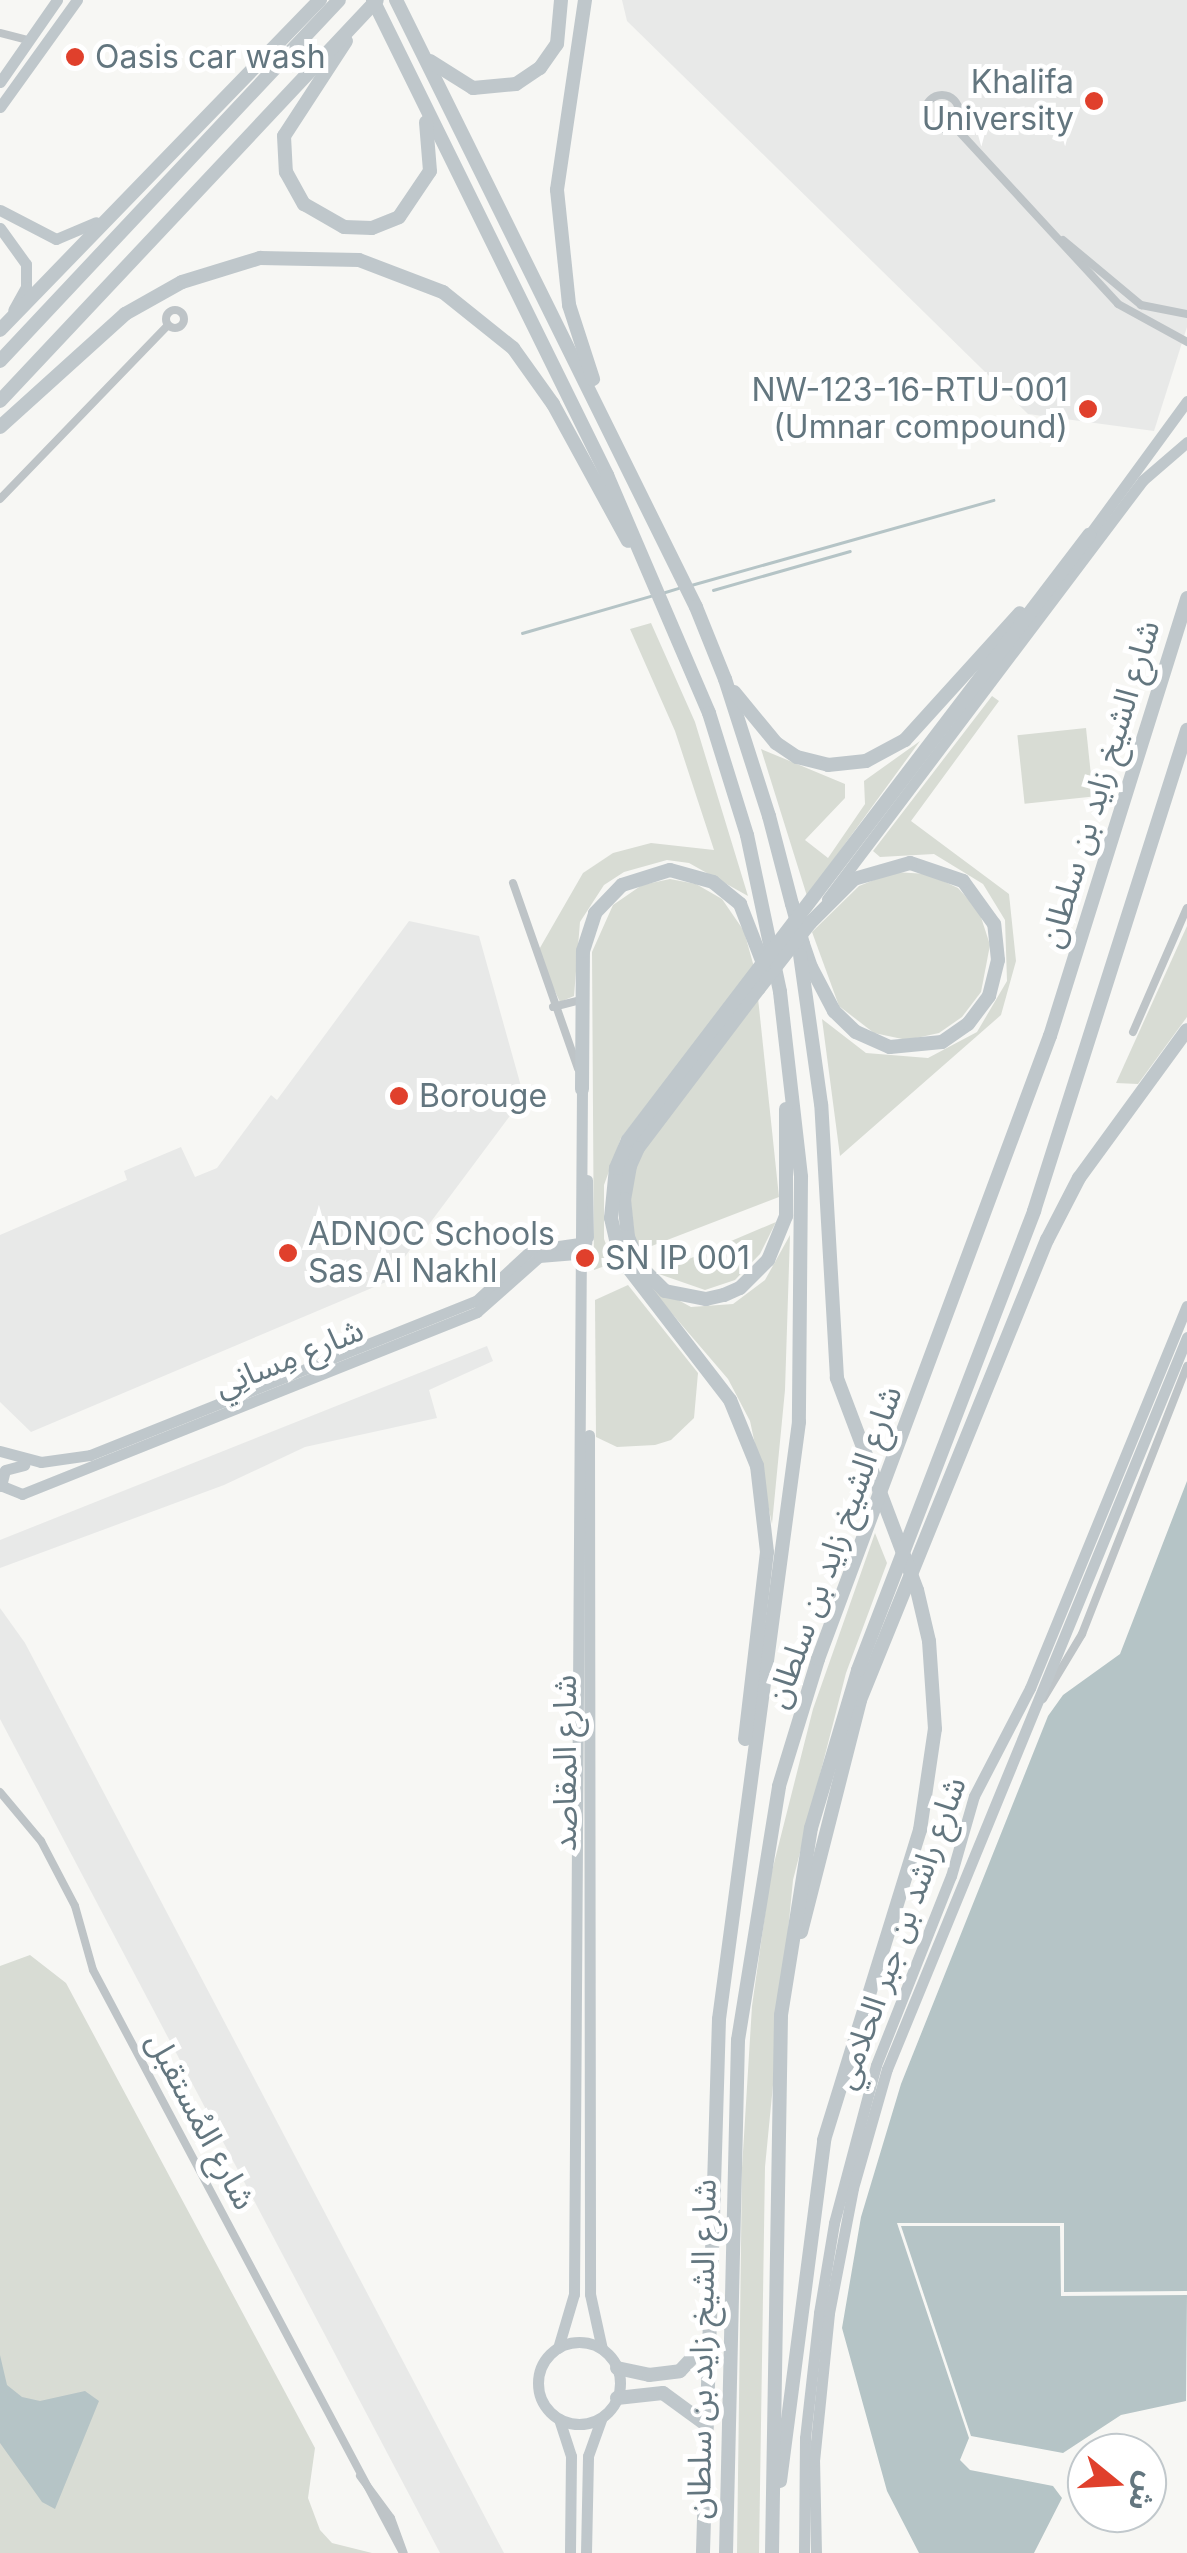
<!DOCTYPE html>
<meta charset="utf-8">
<style>
body{margin:0}
#map{position:relative;width:1187px;height:2553px;overflow:hidden;background:#f7f7f4;font-family:Inter,"Noto Sans Arabic",sans-serif}
div>[style]{position:absolute}
[style*='--x']{left:calc(var(--x)*1px);top:calc(var(--y)*1px);width:calc(var(--w)*1px);rotate:calc(var(--a)*1deg)}
.built>*{inset:0;background:#e8e9e8}
.green>*{inset:0;background:#d8dcd4;transform-origin:0 0}
.water>*{inset:0;background:#b5c4c6}
.stream>*{height:2.5px;margin:-1.25px;padding:0 1.25px;transform-origin:1.25px;border-radius:1.25px;background:#b5c4c6}
.street>*{height:8px;margin:-4px;padding:0 4px;transform-origin:4px;border-radius:4px;background:#bec4c7}
.street>.ring{margin:-4px;padding:0;box-sizing:content-box;background:none;border:8px solid #bec4c7;border-radius:50%}
.secondary>*{height:11px;margin:-5.5px;padding:0 5.5px;transform-origin:5.5px;border-radius:5.5px;background:#bfc7cb}
.secondary>.ring{margin:-5.5px;padding:0;box-sizing:content-box;background:none;border:11px solid #bfc7cb;border-radius:50%}
.highway>*{height:14px;margin:-7px;padding:0 7px;transform-origin:7px;border-radius:7px;background:#bfc7cb}
.dots>*{width:28px;height:28px;translate:-50% -50%;box-sizing:border-box;border:5px solid #fff;border-radius:50%}
span{translate:-50% -50%;white-space:nowrap;text-align:center;line-height:1.15;-webkit-text-stroke:10px #fff;paint-order:stroke}
.poi-label{font-size:32px;color:#63767f}
.left{translate:0 -50%;text-align:left}
.right{translate:-100% -50%;text-align:right}
.street-label{font-size:32px;color:#63767f}
.north{position:absolute;left:1067px;top:2433px;width:100px;height:100px;box-sizing:border-box;background:#fff;border:2px solid #c1c8cc;border-radius:50%;rotate:108deg;font-size:28px;font-weight:700;line-height:40px;text-align:center;color:#63767f}
.north::after{content:'';display:block;margin:auto;width:35px;height:45px;background:#e0402c;clip-path:polygon(50% 0,100% 100%,50% 72%,0 100%)}
</style>
<div id="map">
<div class="built">
<div style="clip-path:polygon(622px 0,1187px 0,1187px 327px,1154px 431px,1028px 414px,627px 21px)"></div>
<div style="clip-path:polygon(409px 921px,479px 936px,524px 1097px,386px 1282px,31px 1432px,0 1402px,0 1235px,127px 1180px,124px 1171px,181px 1147px,195px 1177px,217px 1168px,271px 1095px,277px 1100px)"></div>
<div style="clip-path:polygon(487px 1346px,493px 1361px,429px 1390px,437px 1418px,305px 1447px,224px 1485px,0 1568px,0 1540px)"></div>
<div style="clip-path:polygon(0 1608px,25px 1643px,504px 2553px,440px 2553px,0 1719px)"></div>
</div>
<div class="green">
<div style="clip-path:polygon(651px 623px,695px 722px,748px 896px,689px 863px,667px 860px,624px 872px,604px 885px,580px 922px,574px 996px,560px 1002px,537px 953px,583px 873px,613px 853px,651px 843px,714px 850px,675px 731px,630px 629px)"></div>
<div style="clip-path:polygon(992px 696px,999px 701px,911px 821px,1009px 894px,1016px 961px,1001px 1015px,840px 1156px,822px 1019px,866px 1053px,928px 1058px,977px 1032px,1007px 981px,1005px 920px,983px 884px,934px 854px,880px 857px,873px 851px)"></div>
<div style="left:1086px;top:728px;width:69px;height:69px;rotate:84deg"></div>
<div style="clip-path:polygon(920px 741px,807px 896px,761px 749px,845px 784px,845px 798px,805px 840px,828px 858px,865px 804px,864px 781px)"></div>
<div style="clip-path:polygon(894px 872px,928px 874px,958px 888px,979px 911px,990px 945px,981px 992px,962px 1017px,939px 1033px,907px 1040px,874px 1033px,839px 1006px,812px 932px,859px 886px)"></div>
<div style="clip-path:polygon(670px 879px,696px 884px,722px 899px,744px 931px,754px 967px,621px 1138px,604px 1185px,604px 1239px,613px 1263px,594px 1270px,592px 952px,613px 905px,642px 885px)"></div>
<div style="clip-path:polygon(1187px 926px,1187px 1017px,1138px 1084px,1116px 1083px)"></div>
<div style="clip-path:polygon(758px 998px,779px 1197px,636px 1252px,629px 1184px,643px 1151px)"></div>
<div style="clip-path:polygon(776px 1222px,760px 1254px,735px 1280px,705px 1290px,656px 1273px)"></div>
<div style="clip-path:polygon(790px 1235px,785px 1390px,772px 1524px,750px 1421px,728px 1379px,645px 1282px,691px 1307px,733px 1304px,765px 1280px)"></div>
<div style="clip-path:polygon(628px 1285px,698px 1373px,694px 1418px,671px 1440px,655px 1445px,617px 1447px,596px 1437px,595px 1300px)"></div>
<div style="clip-path:polygon(875px 1533px,887px 1563px,846px 1673px,793px 1880px,765px 2167px,759px 2553px,737px 2553px,742px 2168px,752px 2006px,770px 1879px,813px 1709px)"></div>
<div style="clip-path:polygon(30px 1955px,66px 1983px,315px 2448px,308px 2498px,320px 2530px,332px 2543px,372px 2553px,0 2553px,0 1966px)"></div>
</div>
<div class="water">
<div style="clip-path:polygon(1187px 1481px,1187px 2291px,1064px 2292px,1064px 2223px,897px 2223px,969px 2438px,960px 2460px,970px 2470px,1053px 2486px,1062px 2498px,1034px 2553px,919px 2553px,887px 2491px,842px 2328px,861px 2217px,901px 2084px,1048px 1716px,1063px 1695px,1120px 1654px)"></div>
<div style="clip-path:polygon(901px 2226px,1060px 2226px,1061px 2296px,1187px 2295px,1186px 2401px,1121px 2415px,1063px 2453px,971px 2436px)"></div>
<div style="clip-path:polygon(0 2355px,7px 2385px,22px 2397px,40px 2401px,85px 2391px,99px 2401px,55px 2509px,42px 2502px,0 2443px)"></div>
</div>
<div class="stream">
<div style="--x:691;--y:585;--w:314;--a:-15.7"></div>
<div style="--x:713;--y:590;--w:142;--a:-15.9"></div>
<div style="--x:662;--y:593;--w:17;--a:-17"></div>
<div style="--x:522;--y:633;--w:137;--a:-16.1"></div>
</div>
<div class="street">
<div style="--x:0;--y:33;--w:29;--a:14"></div>
<div class="ring" style="left:925px;top:95px;width:26px;height:26px"></div>
<div style="--x:953;--y:125;--w:243;--a:47.3"></div>
<div style="--x:1118;--y:304;--w:79;--a:28.8"></div>
<div style="--x:1063;--y:240;--w:102;--a:39.8"></div>
<div style="--x:1141;--y:305;--w:47;--a:11.1"></div>
<div class="ring" style="left:166px;top:310px;width:10px;height:10px"></div>
<div style="--x:0;--y:499;--w:242;--a:-46"></div>
<div style="--x:513;--y:883;--w:197;--a:70.7"></div>
<div style="--x:553;--y:1007;--w:29;--a:-14"></div>
<div style="--x:1133;--y:1032;--w:135;--a:-66.5"></div>
<div style="--x:1043;--y:1699;--w:76;--a:-59"></div>
<div style="--x:1082;--y:1634;--w:288;--a:-68.6"></div>
<div style="--x:0;--y:1792;--w:64;--a:50.1"></div>
<div style="--x:41;--y:1841;--w:73;--a:62.4"></div>
<div style="--x:75;--y:1906;--w:66;--a:74.3"></div>
<div style="--x:93;--y:1970;--w:660;--a:62"></div>
<div style="--x:360;--y:2476;--w:52;--a:53.6"></div>
<div style="--x:391;--y:2518;--w:37;--a:70"></div>
</div>
<div class="secondary">
<div style="--x:0;--y:82;--w:100;--a:-55.2"></div>
<div style="--x:0;--y:107;--w:132;--a:-54.3"></div>
<div style="--x:0;--y:210;--w:63;--a:27.4"></div>
<div style="--x:56;--y:239;--w:43;--a:-23"></div>
<div style="--x:0;--y:228;--w:44;--a:54.2"></div>
<div style="--x:26;--y:264;--w:23;--a:90"></div>
<div style="--x:26;--y:287;--w:26;--a:119"></div>
<div style="--x:1089;--y:535;--w:166;--a:-53.8"></div>
<div style="--x:827;--y:899;--w:525;--a:-52.98"></div>
<div style="--x:1143;--y:480;--w:58;--a:-40.8"></div>
<div style="--x:587;--y:1180;--w:57;--a:89"></div>
<div style="--x:589;--y:1435;--w:859;--a:89.93"></div>
<div style="--x:590;--y:2294;--w:56;--a:77.7"></div>
<div style="--x:0;--y:1451;--w:42;--a:15"></div>
<div style="--x:41;--y:1462;--w:49;--a:-8.1"></div>
<div style="--x:90;--y:1455;--w:416;--a:-21.8"></div>
<div style="--x:476;--y:1301;--w:75;--a:-42.8"></div>
<div style="--x:531;--y:1250;--w:56;--a:-8.3"></div>
<div style="--x:0;--y:1485;--w:24;--a:22"></div>
<div style="--x:22;--y:1494;--w:490;--a:-21.8"></div>
<div style="--x:477;--y:1312;--w:83;--a:-41.6"></div>
<div style="--x:539;--y:1257;--w:49;--a:-4.7"></div>
<div style="--x:1;--y:1486;--w:16;--a:-76"></div>
<div style="--x:5;--y:1470;--w:20;--a:-15"></div>
<div class="ring" style="left:538px;top:2342px;width:71px;height:71px"></div>
<div style="--x:558;--y:2348;--w:56;--a:-73.5"></div>
<div style="--x:574;--y:2294;--w:1205;--a:-89.62"></div>
<div style="--x:559;--y:2419;--w:39;--a:72"></div>
<div style="--x:571;--y:2456;--w:97;--a:90.6"></div>
<div style="--x:586;--y:2553;--w:97;--a:-88.8"></div>
<div style="--x:588;--y:2456;--w:41;--a:-70.3"></div>
<div style="--x:804;--y:2553;--w:115;--a:-89.5"></div>
<div style="--x:805;--y:2438;--w:126;--a:-83.6"></div>
<div style="--x:819;--y:2313;--w:91;--a:-80.5"></div>
<div style="--x:834;--y:2223;--w:163;--a:-75.1"></div>
<div style="--x:876;--y:2065;--w:203;--a:-68.4"></div>
<div style="--x:951;--y:1876;--w:83;--a:-74"></div>
<div style="--x:974;--y:1796;--w:122;--a:-62.6"></div>
<div style="--x:1030;--y:1688;--w:413;--a:-67.7"></div>
<div style="--x:816;--y:2553;--w:92;--a:-91.2"></div>
<div style="--x:814;--y:2461;--w:149;--a:-84.2"></div>
<div style="--x:829;--y:2313;--w:127;--a:-79.1"></div>
<div style="--x:853;--y:2188;--w:124;--a:-74.1"></div>
<div style="--x:887;--y:2069;--w:791;--a:-67.71"></div>
</div>
<div class="highway">
<div style="--x:373;--y:0;--w:530;--a:63.77"></div>
<div style="--x:607;--y:475;--w:259;--a:66.8"></div>
<div style="--x:709;--y:713;--w:128;--a:72.7"></div>
<div style="--x:747;--y:835;--w:160;--a:78.1"></div>
<div style="--x:780;--y:992;--w:186;--a:83.5"></div>
<div style="--x:801;--y:1177;--w:245;--a:90.5"></div>
<div style="--x:799;--y:1422;--w:602;--a:97.63"></div>
<div style="--x:719;--y:2019;--w:534;--a:91.72"></div>
<div style="--x:396;--y:0;--w:677;--a:63.7"></div>
<div style="--x:696;--y:607;--w:78;--a:68.1"></div>
<div style="--x:725;--y:679;--w:144;--a:72.2"></div>
<div style="--x:769;--y:816;--w:91;--a:75.4"></div>
<div style="--x:792;--y:904;--w:41;--a:74.6"></div>
<div style="--x:803;--y:944;--w:24;--a:71"></div>
<div style="--x:811;--y:967;--w:50;--a:62.4"></div>
<div style="--x:834;--y:1011;--w:30;--a:44"></div>
<div style="--x:856;--y:1032;--w:37;--a:24"></div>
<div style="--x:890;--y:1047;--w:52;--a:-5.5"></div>
<div style="--x:942;--y:1042;--w:32;--a:-35"></div>
<div style="--x:968;--y:1024;--w:35;--a:-53"></div>
<div style="--x:989;--y:996;--w:37;--a:-76"></div>
<div style="--x:998;--y:960;--w:36;--a:-96"></div>
<div style="--x:994;--y:924;--w:53;--a:-125.8"></div>
<div style="--x:963;--y:881;--w:56;--a:-161.2"></div>
<div style="--x:910;--y:863;--w:58;--a:164.1"></div>
<div style="--x:854;--y:879;--w:62;--a:135"></div>
<div style="--x:810;--y:923;--w:83;--a:128.1"></div>
<div style="--x:759;--y:988;--w:201;--a:127.1"></div>
<div style="--x:638;--y:1148;--w:20;--a:114"></div>
<div style="--x:630;--y:1166;--w:34;--a:100"></div>
<div style="--x:624;--y:1199;--w:38;--a:84"></div>
<div style="--x:628;--y:1237;--w:33;--a:67"></div>
<div style="--x:641;--y:1267;--w:34;--a:45"></div>
<div style="--x:665;--y:1291;--w:42;--a:11"></div>
<div style="--x:706;--y:1299;--w:18;--a:-13"></div>
<div style="--x:724;--y:1295;--w:17;--a:-24"></div>
<div style="--x:740;--y:1288;--w:40;--a:-45"></div>
<div style="--x:768;--y:1260;--w:48;--a:-67.8"></div>
<div style="--x:786;--y:1216;--w:107;--a:-90"></div>
<div style="--x:585;--y:0;--w:192;--a:98.4"></div>
<div style="--x:557;--y:190;--w:116;--a:84"></div>
<div style="--x:569;--y:305;--w:78;--a:72"></div>
<div style="--x:346;--y:41;--w:113;--a:123.1"></div>
<div style="--x:284;--y:136;--w:36;--a:87"></div>
<div style="--x:286;--y:172;--w:37;--a:61"></div>
<div style="--x:304;--y:204;--w:46;--a:29.9"></div>
<div style="--x:344;--y:227;--w:28;--a:2"></div>
<div style="--x:372;--y:228;--w:29;--a:-22"></div>
<div style="--x:399;--y:217;--w:55;--a:-56"></div>
<div style="--x:430;--y:171;--w:49;--a:-94.7"></div>
<div style="--x:430;--y:61;--w:51;--a:32.1"></div>
<div style="--x:473;--y:88;--w:43;--a:-5.3"></div>
<div style="--x:516;--y:84;--w:29;--a:-34"></div>
<div style="--x:540;--y:68;--w:29;--a:-55"></div>
<div style="--x:557;--y:44;--w:44;--a:-84.8"></div>
<div style="--x:0;--y:330;--w:460;--a:-45.9"></div>
<div style="--x:0;--y:361;--w:495;--a:-46.8"></div>
<div style="--x:0;--y:401;--w:550;--a:-46.77"></div>
<div style="--x:0;--y:427;--w:169;--a:-42.1"></div>
<div style="--x:125;--y:314;--w:65;--a:-29.3"></div>
<div style="--x:182;--y:282;--w:82;--a:-17.1"></div>
<div style="--x:260;--y:258;--w:99;--a:1.2"></div>
<div style="--x:359;--y:260;--w:90;--a:20.9"></div>
<div style="--x:443;--y:292;--w:90;--a:38.7"></div>
<div style="--x:513;--y:348;--w:69;--a:54.5"></div>
<div style="--x:553;--y:404;--w:156;--a:61.3"></div>
<div style="--x:734;--y:692;--w:66;--a:50.5"></div>
<div style="--x:776;--y:743;--w:25;--a:34"></div>
<div style="--x:797;--y:757;--w:32;--a:14"></div>
<div style="--x:828;--y:765;--w:38;--a:-6"></div>
<div style="--x:866;--y:761;--w:44;--a:-28.3"></div>
<div style="--x:905;--y:740;--w:171;--a:-47.8"></div>
<div style="--x:582;--y:1089;--w:138;--a:-89.6"></div>
<div style="--x:583;--y:951;--w:40;--a:-72"></div>
<div style="--x:595;--y:913;--w:39;--a:-46"></div>
<div style="--x:622;--y:885;--w:50;--a:-17.4"></div>
<div style="--x:670;--y:870;--w:45;--a:15.6"></div>
<div style="--x:713;--y:882;--w:35;--a:39"></div>
<div style="--x:740;--y:904;--w:66;--a:68.8"></div>
<div style="--x:745;--y:1739;--w:188;--a:-83.3"></div>
<div style="--x:767;--y:1552;--w:87;--a:-96.6"></div>
<div style="--x:757;--y:1466;--w:71;--a:-112.2"></div>
<div style="--x:730;--y:1400;--w:180;--a:-127.6"></div>
<div style="--x:620;--y:1257;--w:40;--a:-103"></div>
<div style="--x:611;--y:1218;--w:50;--a:-84.3"></div>
<div style="--x:616;--y:1168;--w:30;--a:-67"></div>
<div style="--x:628;--y:1140;--w:761;--a:-52.69"></div>
<div style="--x:801;--y:1932;--w:239;--a:-75.7"></div>
<div style="--x:860;--y:1700;--w:497;--a:-67.9"></div>
<div style="--x:1047;--y:1240;--w:70;--a:-62.7"></div>
<div style="--x:1079;--y:1178;--w:183;--a:-53.9"></div>
<div style="--x:617;--y:2368;--w:33;--a:12"></div>
<div style="--x:649;--y:2375;--w:31;--a:-7"></div>
<div style="--x:680;--y:2371;--w:38;--a:-47"></div>
<div style="--x:617;--y:2398;--w:46;--a:-6.2"></div>
<div style="--x:663;--y:2393;--w:51;--a:36.2"></div>
<div style="--x:780;--y:2481;--w:344;--a:-82.6"></div>
<div style="--x:824;--y:2140;--w:325;--a:-72.8"></div>
<div style="--x:920;--y:1830;--w:102;--a:-81.6"></div>
<div style="--x:935;--y:1729;--w:88;--a:-93.9"></div>
<div style="--x:929;--y:1641;--w:52;--a:-103.2"></div>
<div style="--x:917;--y:1590;--w:227;--a:-110.7"></div>
<div style="--x:837;--y:1378;--w:274;--a:-93.3"></div>
<div style="--x:821;--y:1104;--w:150;--a:-98"></div>
<div style="--x:726;--y:2553;--w:513;--a:-88.66"></div>
<div style="--x:738;--y:2040;--w:257;--a:-80.8"></div>
<div style="--x:779;--y:1786;--w:133;--a:-72.9"></div>
<div style="--x:818;--y:1659;--w:665;--a:-69.58"></div>
<div style="--x:1050;--y:1036;--w:459;--a:-72.6"></div>
<div style="--x:772;--y:2553;--w:538;--a:-89.04"></div>
<div style="--x:781;--y:2015;--w:189;--a:-80.9"></div>
<div style="--x:811;--y:1828;--w:165;--a:-73.4"></div>
<div style="--x:858;--y:1670;--w:492;--a:-69"></div>
<div style="--x:1034;--y:1211;--w:505;--a:-72.35"></div>
</div>
<div class="dots">
<div style="left:75px;top:57px;background:#e0402c"></div>
<div style="left:1094px;top:101px;background:#e0402c"></div>
<div style="left:1088px;top:409px;background:#e0402c"></div>
<div style="left:399px;top:1096px;background:#e0402c"></div>
<div style="left:288px;top:1253px;background:#e0402c"></div>
<div style="left:585px;top:1258px;background:#e0402c"></div>
</div>
<div class="poi-label">
<span class="left" style="left:95px;top:57px">Oasis car wash</span>
<span class="right" style="left:1074px;top:101px">Khalifa<br>University</span>
<span class="right" style="left:1068px;top:409px">NW-123-16-RTU-001<br>(Umnar compound)</span>
<span class="left" style="left:419px;top:1096px">Borouge</span>
<span class="left" style="left:308px;top:1253px">ADNOC Schools<br>Sas Al Nakhl</span>
<span class="left" style="left:605px;top:1258px">SN IP 001</span>
</div>
<div class="street-label">
<span style="left:1100px;top:784px;rotate:-73deg">شارع الشيخ زايد بن سلطان</span>
<span style="left:289px;top:1358px;rotate:-22deg">شارع مِسانِي</span>
<span style="left:834px;top:1547px;rotate:-70deg">شارع الشيخ زايد بن سلطان</span>
<span style="left:565px;top:1763px;rotate:-90deg">شارع المقاصد</span>
<span style="left:900px;top:1933px;rotate:-70deg">شارع راشد بن جبر الحلامي</span>
<span style="left:201px;top:2121px;rotate:62deg">شارع المُستقبل</span>
<span style="left:702px;top:2349px;rotate:-89deg">شارع الشيخ زايد بن سلطان</span>
</div>
<div class="north">ش</div>
</div>
